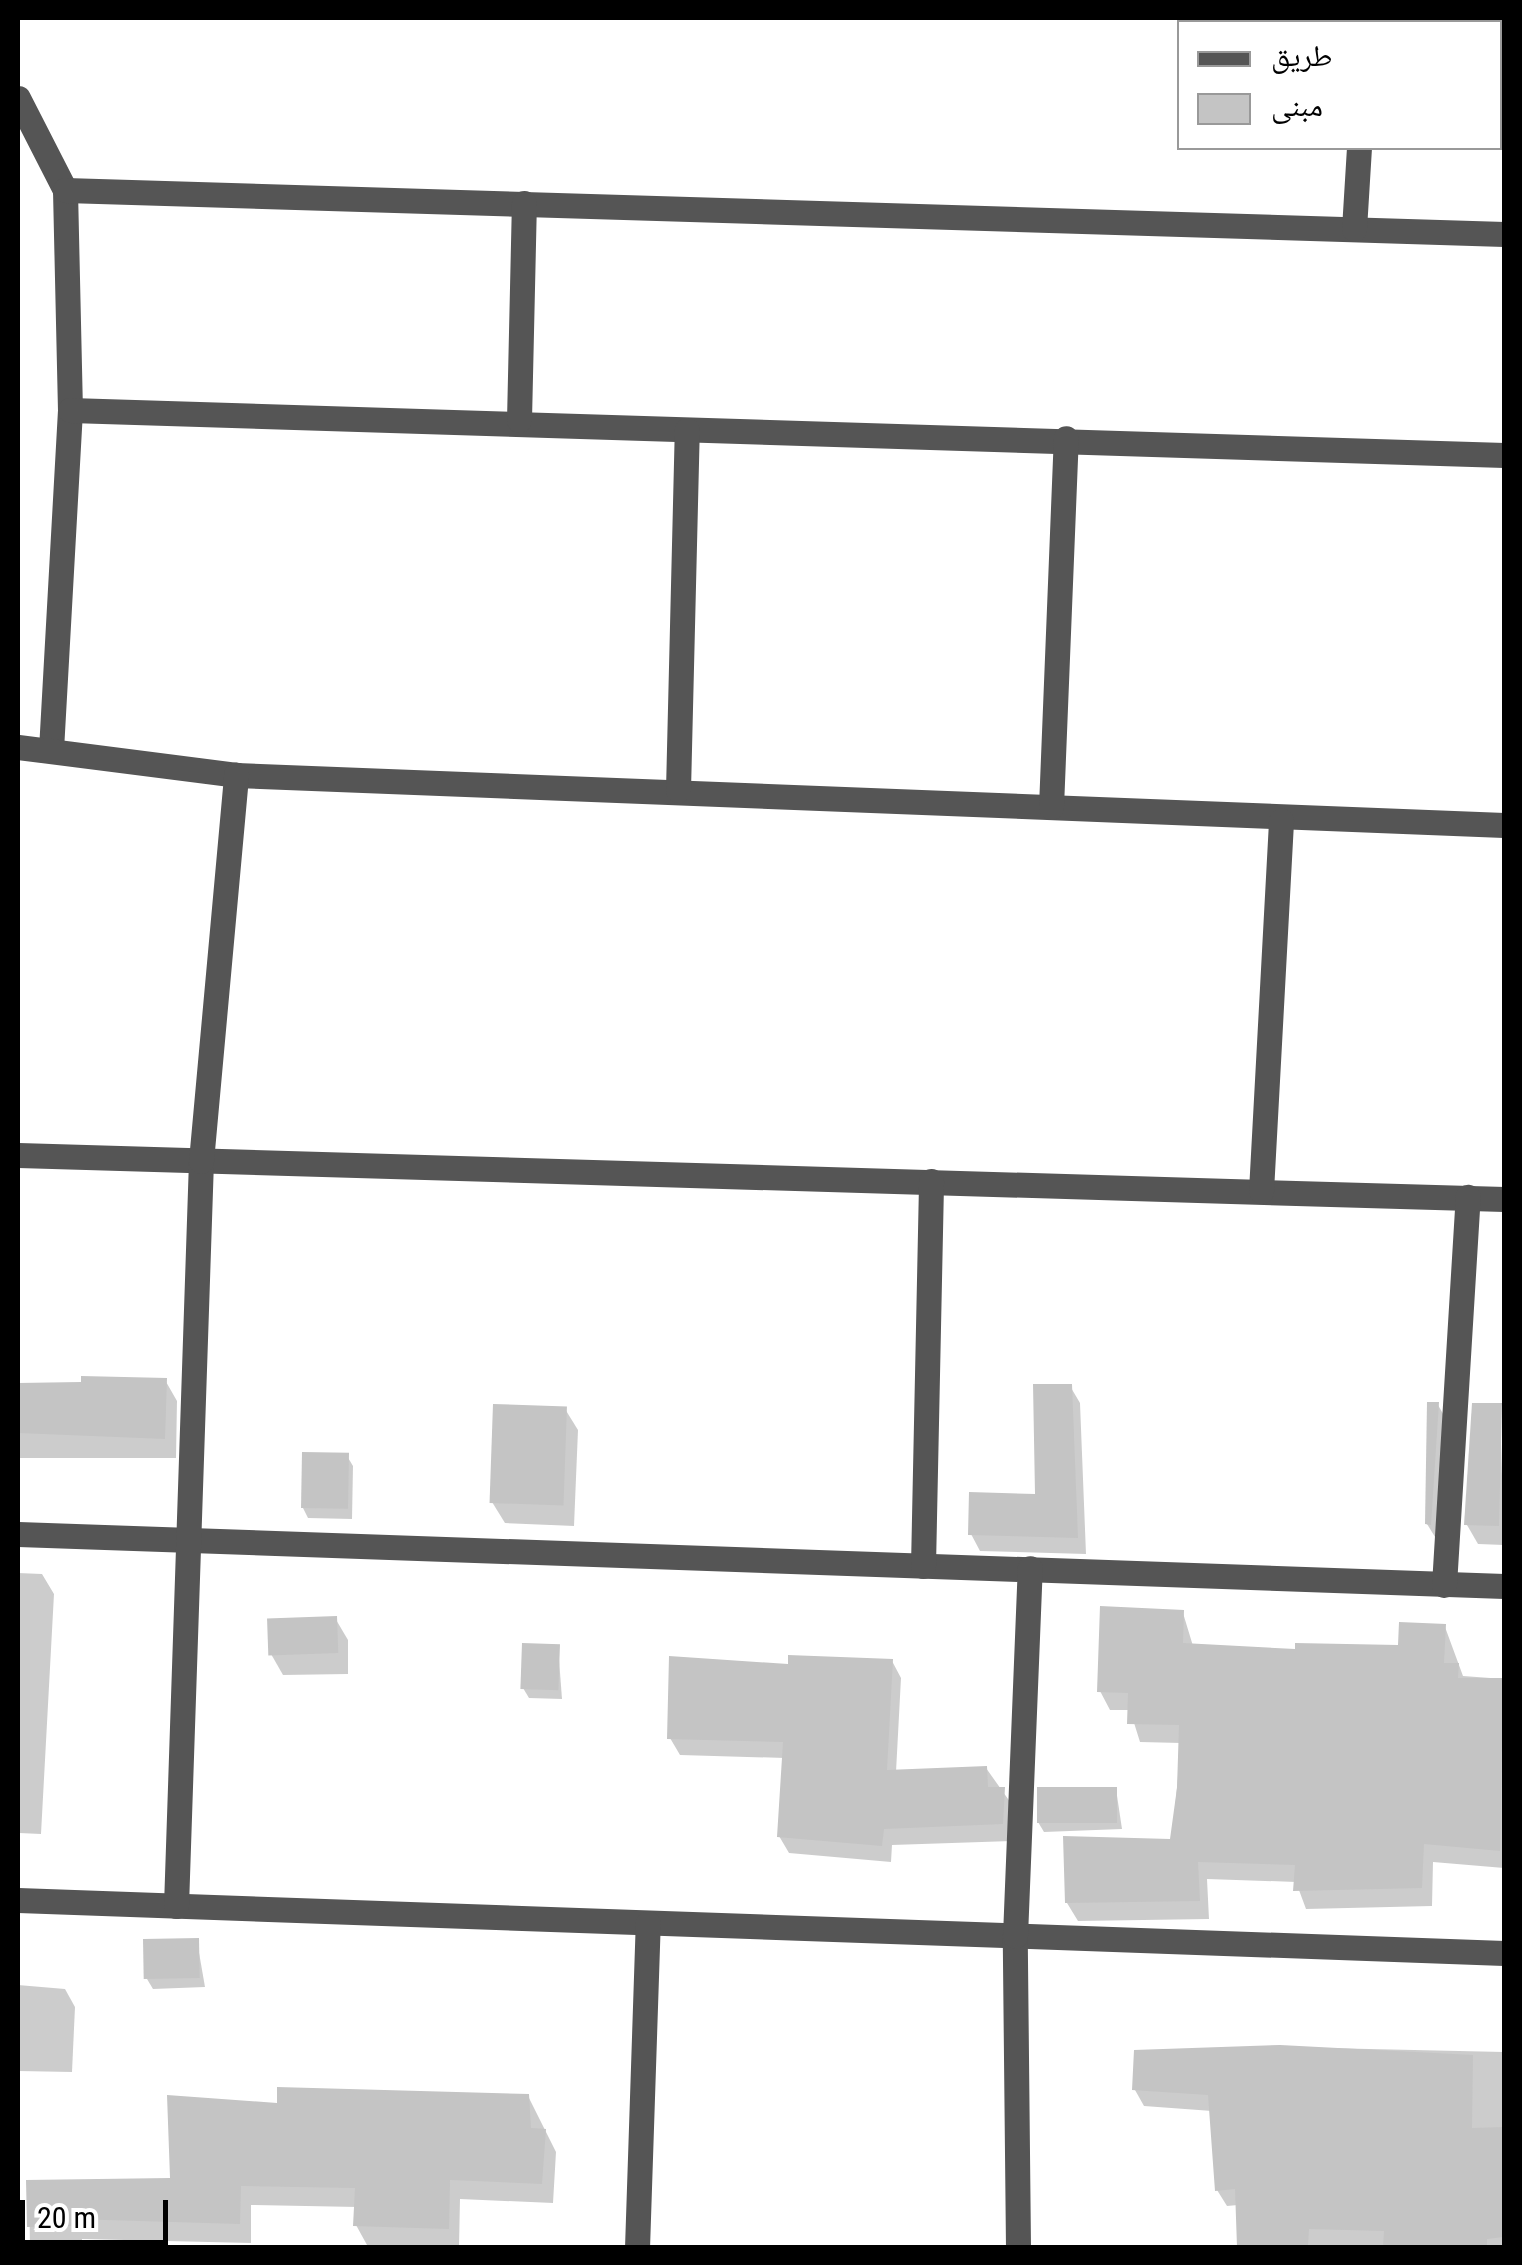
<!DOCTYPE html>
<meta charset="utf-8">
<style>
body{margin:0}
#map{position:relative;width:1522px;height:2265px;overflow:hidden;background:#fff;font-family:"Roboto Condensed","Noto Naskh Arabic",sans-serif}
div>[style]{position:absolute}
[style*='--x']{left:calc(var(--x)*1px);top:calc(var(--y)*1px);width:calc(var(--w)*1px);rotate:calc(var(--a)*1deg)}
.shadow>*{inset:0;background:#0003}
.building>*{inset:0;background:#c4c4c4;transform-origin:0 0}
.minor>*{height:25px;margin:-12.5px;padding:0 12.5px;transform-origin:12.5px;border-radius:12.5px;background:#555}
span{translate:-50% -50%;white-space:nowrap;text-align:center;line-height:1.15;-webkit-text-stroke:8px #fff;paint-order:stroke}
.frame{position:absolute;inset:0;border:20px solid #000;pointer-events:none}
.legend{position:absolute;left:1177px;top:20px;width:325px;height:130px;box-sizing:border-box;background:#fff;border:2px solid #999;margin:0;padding:12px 18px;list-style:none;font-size:30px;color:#000}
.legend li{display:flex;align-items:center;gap:20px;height:50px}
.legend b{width:50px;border:2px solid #999}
.scale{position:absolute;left:20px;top:2200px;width:148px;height:45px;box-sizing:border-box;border:5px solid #000;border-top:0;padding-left:12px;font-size:30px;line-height:35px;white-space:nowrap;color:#000;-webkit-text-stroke:8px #fff;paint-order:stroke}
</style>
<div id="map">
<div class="shadow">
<div style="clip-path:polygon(165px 1380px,177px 1401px,176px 1458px,19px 1458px,18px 1489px,18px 1386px)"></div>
<div style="clip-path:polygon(1070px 1386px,1080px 1403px,1086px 1554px,980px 1551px,971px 1534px,1037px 1497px)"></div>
<div style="clip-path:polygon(1438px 1405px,1450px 1426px,1440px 1545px,1427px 1524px)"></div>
<div style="clip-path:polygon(1500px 1406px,1504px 1545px,1478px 1544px,1467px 1525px)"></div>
<div style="clip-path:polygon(565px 1409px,578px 1430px,574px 1526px,505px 1523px,492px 1502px)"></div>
<div style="clip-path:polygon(347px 1456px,353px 1466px,352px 1519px,308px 1518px,303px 1508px)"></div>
<div style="clip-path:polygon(18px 1573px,42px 1574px,54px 1594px,41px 1834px,19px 1833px,18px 1861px)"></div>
<div style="clip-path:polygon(1183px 1613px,1193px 1646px,1298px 1651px,1400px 1647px,1445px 1627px,1463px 1676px,1504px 1679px,1504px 1930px,1504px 1868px,1433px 1862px,1432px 1906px,1306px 1909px,1296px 1882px,1207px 1879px,1209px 1919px,1078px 1921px,1067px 1903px,1172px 1842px,1181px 1743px,1140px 1742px,1130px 1710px,1110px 1710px,1100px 1691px)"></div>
<div style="clip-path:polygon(335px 1618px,348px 1640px,348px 1674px,283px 1675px,271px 1654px)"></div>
<div style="clip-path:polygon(558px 1646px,562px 1699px,529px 1698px,523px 1688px)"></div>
<div style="clip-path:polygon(892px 1661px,901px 1678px,896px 1772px,986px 1768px,1013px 1806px,1012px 1841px,892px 1845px,891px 1862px,789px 1853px,779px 1836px,785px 1758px,680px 1755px,670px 1738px,791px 1666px)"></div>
<div style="clip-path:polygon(1116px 1789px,1122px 1829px,1044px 1832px,1038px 1822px)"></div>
<div style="clip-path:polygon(197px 1941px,205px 1987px,153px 1989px,147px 1979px)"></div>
<div style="clip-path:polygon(18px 1985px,65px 1989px,75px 2007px,72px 2072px,18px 2071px)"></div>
<div style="clip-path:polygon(1280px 2047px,1504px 2052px,1504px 2248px,1240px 2248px,1238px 2205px,1227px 2206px,1217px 2190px,1212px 2111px,1144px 2106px,1135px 2090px)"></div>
<div style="clip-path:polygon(528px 2096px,556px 2152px,553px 2203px,460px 2199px,459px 2248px,367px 2245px,356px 2225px,357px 2207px,251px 2205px,251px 2243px,82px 2239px,82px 2248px,30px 2248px,29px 2183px,173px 2180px,279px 2106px)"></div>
</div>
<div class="building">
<div style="clip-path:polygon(81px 1376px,167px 1378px,165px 1439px,18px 1433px,18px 1383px,81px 1382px)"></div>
<div style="clip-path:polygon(1033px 1384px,1072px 1384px,1078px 1538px,968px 1535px,969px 1492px,1035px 1494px)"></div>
<div style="clip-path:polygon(1427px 1402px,1439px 1402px,1431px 1525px,1425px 1524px)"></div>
<div style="clip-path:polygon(1472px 1403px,1502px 1403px,1499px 1526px,1464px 1525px)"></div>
<div style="left:493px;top:1404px;width:74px;height:99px;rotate:2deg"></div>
<div style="left:302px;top:1452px;width:47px;height:56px;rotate:1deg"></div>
<div style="clip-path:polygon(1100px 1606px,1184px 1610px,1183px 1643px,1295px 1649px,1295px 1643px,1398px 1645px,1399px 1622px,1446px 1624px,1444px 1663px,1459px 1663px,1458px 1678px,1503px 1678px,1500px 1851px,1424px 1844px,1422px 1888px,1293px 1891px,1295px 1865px,1198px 1862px,1200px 1901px,1065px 1903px,1063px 1836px,1170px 1839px,1177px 1788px,1179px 1725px,1127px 1724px,1128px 1693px,1097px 1692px)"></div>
<div style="left:337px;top:1616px;width:37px;height:70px;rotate:88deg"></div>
<div style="left:522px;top:1643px;width:38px;height:46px;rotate:2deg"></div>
<div style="clip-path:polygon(788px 1655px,893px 1659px,887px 1770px,987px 1766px,988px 1787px,1005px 1787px,1003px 1824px,884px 1829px,882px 1846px,777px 1837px,783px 1742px,667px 1739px,669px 1656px,788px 1664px)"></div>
<div style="left:1037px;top:1787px;width:80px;height:36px"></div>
<div style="left:199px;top:1938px;width:40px;height:56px;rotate:89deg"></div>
<div style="clip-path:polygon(1280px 2045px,1473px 2055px,1472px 2128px,1504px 2127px,1504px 2237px,1487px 2239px,1487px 2248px,1383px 2248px,1384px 2231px,1309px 2229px,1308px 2245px,1237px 2247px,1235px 2189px,1215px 2191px,1208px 2095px,1132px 2090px,1134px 2050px)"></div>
<div style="clip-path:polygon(277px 2087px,529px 2094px,531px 2128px,546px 2129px,542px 2184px,450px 2180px,449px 2229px,353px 2226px,355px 2188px,241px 2186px,240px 2224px,72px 2219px,72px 2226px,27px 2227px,26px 2180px,170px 2178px,167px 2095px,277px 2103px)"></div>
</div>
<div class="minor">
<div style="--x:1367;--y:22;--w:4;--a:-76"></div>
<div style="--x:18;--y:98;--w:103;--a:62.9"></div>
<div style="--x:65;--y:190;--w:220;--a:88.7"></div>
<div style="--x:70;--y:410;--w:338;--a:93.2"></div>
<div style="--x:65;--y:190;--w:1440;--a:1.75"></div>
<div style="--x:1354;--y:229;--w:81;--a:-86.5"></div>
<div style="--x:70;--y:410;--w:1435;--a:1.8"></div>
<div style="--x:519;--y:420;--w:217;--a:-88.7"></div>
<div style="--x:18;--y:747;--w:220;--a:7.3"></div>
<div style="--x:236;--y:775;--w:1269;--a:2.26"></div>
<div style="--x:678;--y:790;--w:360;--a:-88.6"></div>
<div style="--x:1051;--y:807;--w:369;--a:-87.7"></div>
<div style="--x:18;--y:1155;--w:1487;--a:1.7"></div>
<div style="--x:1261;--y:1191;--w:371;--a:-86.9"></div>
<div style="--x:18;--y:1534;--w:1487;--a:2"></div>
<div style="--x:923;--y:1566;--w:385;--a:-88.8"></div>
<div style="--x:1444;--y:1585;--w:389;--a:-86.5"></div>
<div style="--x:18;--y:1900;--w:1487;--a:2.04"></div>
<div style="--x:176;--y:1906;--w:745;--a:-88.08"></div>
<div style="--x:201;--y:1161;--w:388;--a:-84.8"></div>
<div style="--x:637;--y:2248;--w:325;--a:-88.1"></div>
<div style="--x:1018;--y:2248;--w:312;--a:-90.6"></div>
<div style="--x:1015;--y:1936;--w:368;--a:-87.7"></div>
</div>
<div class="frame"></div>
<ul class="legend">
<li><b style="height:12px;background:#555"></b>طريق</li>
<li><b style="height:28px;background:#c4c4c4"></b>مبنى</li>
</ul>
<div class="scale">20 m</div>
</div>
